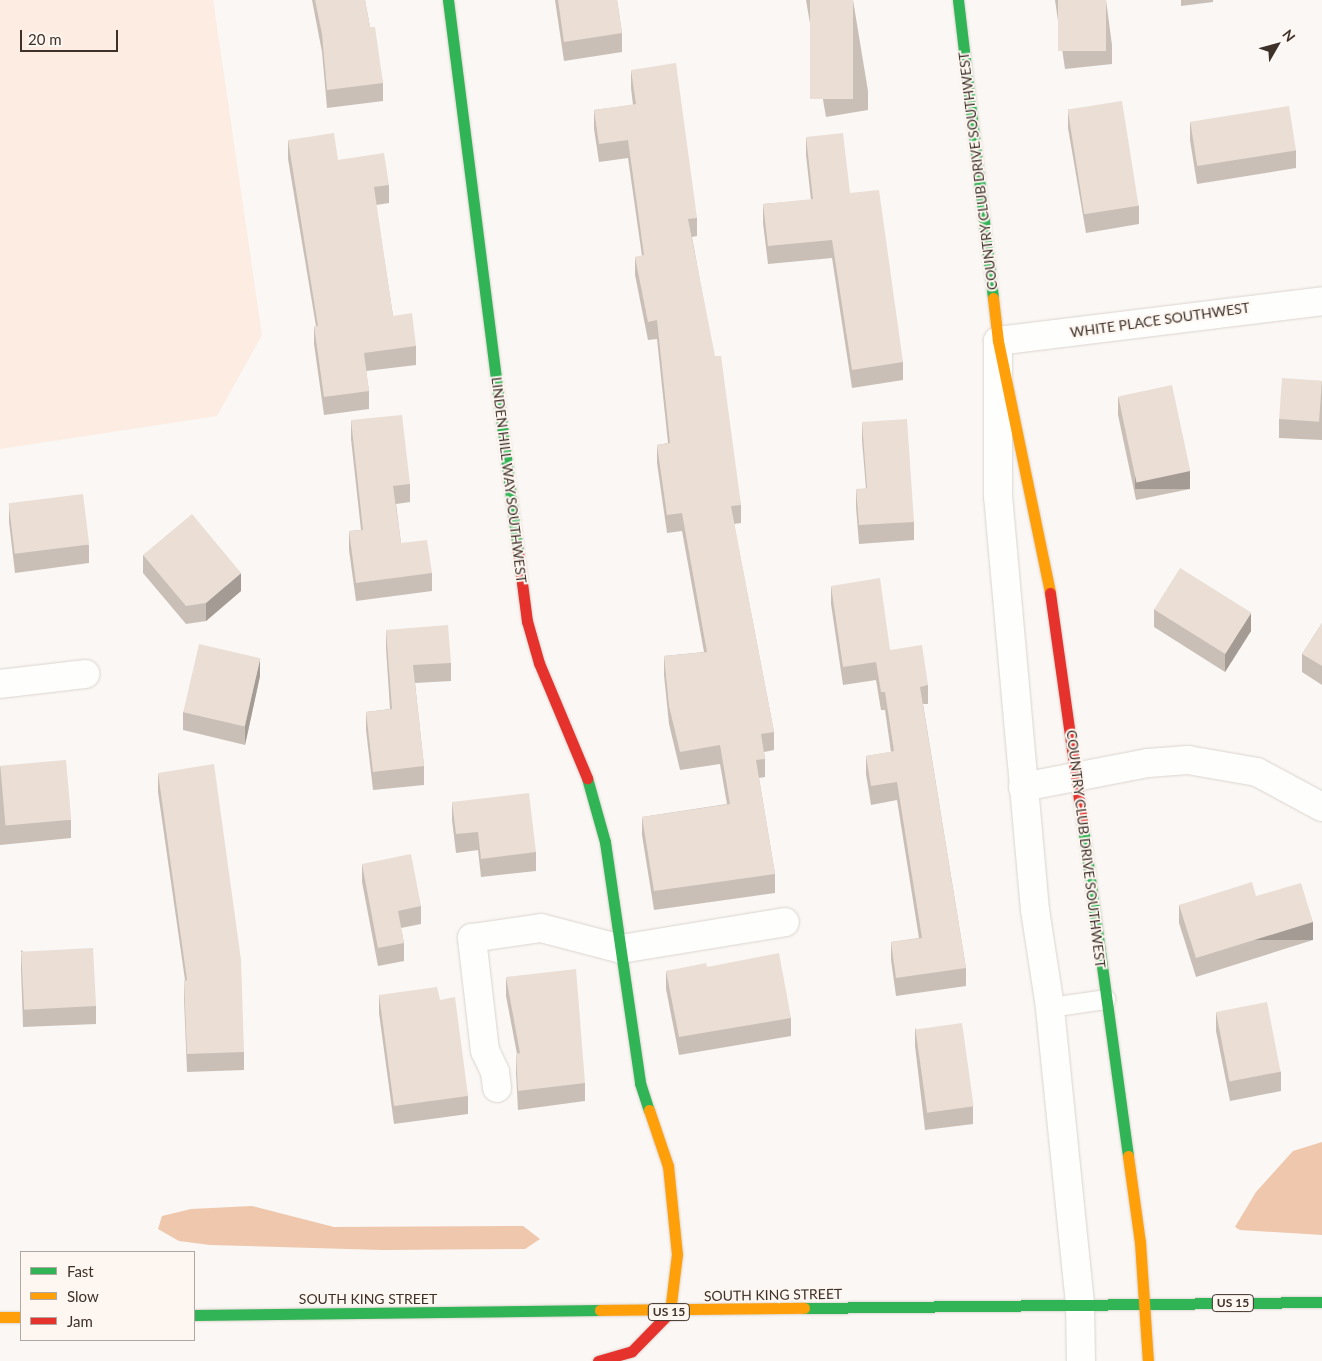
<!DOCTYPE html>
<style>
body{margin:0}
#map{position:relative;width:1322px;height:1361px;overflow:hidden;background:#faf7f4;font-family:Lato,sans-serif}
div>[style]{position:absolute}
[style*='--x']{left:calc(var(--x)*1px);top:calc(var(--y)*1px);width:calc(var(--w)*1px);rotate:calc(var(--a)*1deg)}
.green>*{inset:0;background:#fcece2}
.forest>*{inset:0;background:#eec7ac}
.roads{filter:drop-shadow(0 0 1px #dcd4ce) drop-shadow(0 0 1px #dcd4ce)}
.lane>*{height:19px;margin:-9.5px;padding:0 9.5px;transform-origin:9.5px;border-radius:9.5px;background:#fefefd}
.street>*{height:28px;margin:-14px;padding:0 14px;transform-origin:14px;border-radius:14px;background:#fefefd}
.fast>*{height:11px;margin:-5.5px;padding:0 5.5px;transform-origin:5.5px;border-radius:5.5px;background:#30b455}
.slow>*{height:11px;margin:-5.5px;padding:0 5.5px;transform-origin:5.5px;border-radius:5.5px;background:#ff9f0a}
.jam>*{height:11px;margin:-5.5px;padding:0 5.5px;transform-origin:5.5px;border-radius:5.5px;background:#e5322d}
.wall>*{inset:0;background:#c9bfb7}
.shaded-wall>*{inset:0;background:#a49b95;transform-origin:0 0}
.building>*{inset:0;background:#eaded5;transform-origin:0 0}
span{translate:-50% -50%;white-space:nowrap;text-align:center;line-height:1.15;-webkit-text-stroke:4px #fdf6f1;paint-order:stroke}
.shield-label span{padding:1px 4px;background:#fdf6f1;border:1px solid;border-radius:4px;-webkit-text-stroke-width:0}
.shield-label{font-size:12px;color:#3e3129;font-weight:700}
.street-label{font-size:14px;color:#3e3129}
.legend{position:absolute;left:20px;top:1251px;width:175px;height:90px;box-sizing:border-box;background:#fdf6f1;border:1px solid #b1a7a1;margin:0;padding:6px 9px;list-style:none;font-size:15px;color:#3e3129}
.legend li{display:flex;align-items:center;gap:10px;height:25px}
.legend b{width:25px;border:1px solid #b1a7a1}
.north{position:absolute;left:1252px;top:20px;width:50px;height:50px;-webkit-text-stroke:4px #fdf6f1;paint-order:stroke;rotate:52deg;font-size:14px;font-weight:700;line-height:20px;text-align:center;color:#3e3129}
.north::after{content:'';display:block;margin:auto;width:18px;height:22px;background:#3e3129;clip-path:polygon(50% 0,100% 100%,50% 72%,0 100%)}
.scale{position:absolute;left:20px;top:30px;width:98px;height:22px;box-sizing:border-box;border:2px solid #3e3129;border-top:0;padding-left:6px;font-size:15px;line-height:18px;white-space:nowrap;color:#3e3129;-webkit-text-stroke:4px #fdf6f1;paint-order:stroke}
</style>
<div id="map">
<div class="green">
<div style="clip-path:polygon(0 0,213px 0,262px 335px,217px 416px,0 449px)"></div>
</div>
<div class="forest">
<div style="clip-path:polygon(1322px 1142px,1322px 1235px,1240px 1230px,1235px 1227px,1256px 1192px,1293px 1151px)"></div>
<div style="clip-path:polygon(252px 1206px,334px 1227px,523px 1226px,540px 1239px,525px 1249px,382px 1250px,210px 1245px,179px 1241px,158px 1229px,162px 1216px,191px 1209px)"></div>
</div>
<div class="roads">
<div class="lane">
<div style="--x:1050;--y:1007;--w:56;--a:-8.3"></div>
</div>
<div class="street">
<div style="--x:0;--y:684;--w:86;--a:-6.7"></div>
<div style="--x:1023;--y:787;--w:127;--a:-10.9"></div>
<div style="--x:1148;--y:763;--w:40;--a:-4.3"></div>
<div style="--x:1188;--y:760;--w:70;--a:9.9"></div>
<div style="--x:1257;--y:772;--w:74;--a:28.3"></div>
<div style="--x:497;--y:1088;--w:16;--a:-97"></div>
<div style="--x:495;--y:1072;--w:23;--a:-115"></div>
<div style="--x:485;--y:1051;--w:114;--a:-96.6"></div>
<div style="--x:472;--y:938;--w:70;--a:-8.2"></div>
<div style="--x:541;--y:928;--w:83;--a:14.7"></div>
<div style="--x:621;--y:949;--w:166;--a:-9.3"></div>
<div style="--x:1081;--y:1361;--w:57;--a:-91"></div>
<div style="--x:1080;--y:1304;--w:299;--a:-95.8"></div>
<div style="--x:1050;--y:1007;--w:98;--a:-98.8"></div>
<div style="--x:1035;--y:910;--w:415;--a:-95.1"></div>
<div style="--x:998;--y:497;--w:156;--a:-90"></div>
<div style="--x:998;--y:341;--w:326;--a:-7"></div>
</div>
<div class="fast">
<div style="--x:448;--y:0;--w:556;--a:82.77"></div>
<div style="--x:958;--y:0;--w:300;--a:83.3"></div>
<div style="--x:587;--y:778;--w:66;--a:74.3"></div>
<div style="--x:605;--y:842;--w:244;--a:81.7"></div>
<div style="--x:640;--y:1083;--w:28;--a:72"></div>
<div style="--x:1082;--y:820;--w:339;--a:82.2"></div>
<div style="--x:804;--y:1308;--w:518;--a:-0.66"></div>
<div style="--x:194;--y:1315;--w:406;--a:-0.7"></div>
</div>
<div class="slow">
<div style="--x:993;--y:298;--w:43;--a:83.4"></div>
<div style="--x:998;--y:341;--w:257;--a:78.3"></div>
<div style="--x:649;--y:1110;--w:59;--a:71.3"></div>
<div style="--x:668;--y:1166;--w:88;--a:84.2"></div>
<div style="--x:677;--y:1254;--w:58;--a:96.9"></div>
<div style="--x:1128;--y:1156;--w:87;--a:82.1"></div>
<div style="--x:1140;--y:1242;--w:119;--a:86.2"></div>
<div style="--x:600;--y:1310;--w:204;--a:-0.6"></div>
<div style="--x:0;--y:1317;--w:21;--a:0"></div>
</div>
<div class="jam">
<div style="--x:518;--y:552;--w:70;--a:82.6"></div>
<div style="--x:527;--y:621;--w:44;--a:74.1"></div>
<div style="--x:539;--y:663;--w:125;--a:67.3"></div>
<div style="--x:1050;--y:593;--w:229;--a:82"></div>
<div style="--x:598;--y:1361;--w:35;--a:-16"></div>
<div style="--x:632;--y:1351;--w:54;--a:-45.7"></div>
</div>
</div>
<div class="wall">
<div style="clip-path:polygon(312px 0,365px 0,370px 27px,383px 83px,383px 101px,327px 108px,322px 52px)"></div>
<div style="clip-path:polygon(555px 0,617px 0,622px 33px,622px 52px,564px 61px)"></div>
<div style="clip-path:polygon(806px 0,853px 0,868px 91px,868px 110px,826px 117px)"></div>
<div style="clip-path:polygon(1055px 0,1106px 0,1112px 45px,1112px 64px,1065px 69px)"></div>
<div style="clip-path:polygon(1181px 0,1213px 0,1213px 2px,1181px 6px)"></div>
<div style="clip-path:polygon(631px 70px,697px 218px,697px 236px,692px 237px,741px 505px,741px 523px,734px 524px,774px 732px,774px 750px,764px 752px,765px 759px,765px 777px,759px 778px,775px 874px,775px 893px,654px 910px,642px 835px,642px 817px,727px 804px,720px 764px,680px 770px,669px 724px,664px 675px,664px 656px,704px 652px,682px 531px,667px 533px,657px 463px,657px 445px,668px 443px,657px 339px,648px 340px,635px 275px,635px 257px,642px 256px,628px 158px,599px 162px,594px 129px,594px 110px,633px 105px,631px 88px)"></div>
<div style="clip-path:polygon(1068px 109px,1139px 206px,1139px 224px,1086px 233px,1068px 128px)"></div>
<div style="clip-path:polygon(1190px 122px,1296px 150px,1296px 168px,1197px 184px,1190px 140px)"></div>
<div style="clip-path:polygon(806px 137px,850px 193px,903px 362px,903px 380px,852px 388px,832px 258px,768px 264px,763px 223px,763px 204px,811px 200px,806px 155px)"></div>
<div style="clip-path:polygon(288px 140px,338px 160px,389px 185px,389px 203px,376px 205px,393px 316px,416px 346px,416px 365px,366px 371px,369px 391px,369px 409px,324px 415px,314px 344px,314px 326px,316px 326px,288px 159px)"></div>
<div style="clip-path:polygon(1322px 381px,1322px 440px,1279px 438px,1279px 419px)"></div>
<div style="clip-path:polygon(1118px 397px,1190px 489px,1136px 500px,1118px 415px)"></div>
<div style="clip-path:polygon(351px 420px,410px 484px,410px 502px,396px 504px,401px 543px,432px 573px,432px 591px,356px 601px,349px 550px,349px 531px,361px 530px,351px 439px)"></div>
<div style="clip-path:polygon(862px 422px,914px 522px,914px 540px,859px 544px,856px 507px,856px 489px,866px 489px,862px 440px)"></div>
<div style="clip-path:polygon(9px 504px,89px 545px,89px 563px,15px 573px,9px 522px)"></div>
<div style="clip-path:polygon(143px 555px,241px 591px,206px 621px,186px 624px,143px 573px)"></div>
<div style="clip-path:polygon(831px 586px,890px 650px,928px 685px,928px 704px,923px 704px,966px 968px,966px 986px,896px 996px,891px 960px,891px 942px,919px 938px,897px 800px,871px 805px,866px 774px,866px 756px,891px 752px,885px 710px,881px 710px,876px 680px,843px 685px,831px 604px)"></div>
<div style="clip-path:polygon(1154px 609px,1251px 631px,1225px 672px,1154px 627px)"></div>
<div style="clip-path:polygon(1322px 623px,1322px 685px,1302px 672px,1302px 654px)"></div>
<div style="clip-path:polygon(386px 630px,451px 663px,451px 681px,415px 683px,424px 766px,424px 785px,373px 790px,366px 730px,366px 712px,390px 709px,386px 648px)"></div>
<div style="clip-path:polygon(260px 676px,245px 745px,183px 730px,183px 712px)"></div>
<div style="clip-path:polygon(0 766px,71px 820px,71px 838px,0 845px)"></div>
<div style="clip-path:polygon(158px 773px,244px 1052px,244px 1070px,187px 1072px,184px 999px,184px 981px,185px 980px,158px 792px)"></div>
<div style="clip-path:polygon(452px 802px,536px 852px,536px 871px,481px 877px,478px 850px,456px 853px,452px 820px)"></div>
<div style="clip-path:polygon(362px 864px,421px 906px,421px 924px,401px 928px,404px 943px,404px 961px,378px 966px,362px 882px)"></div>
<div style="clip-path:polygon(1256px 896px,1313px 940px,1196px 977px,1179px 923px,1179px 905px)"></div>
<div style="clip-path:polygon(21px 950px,96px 1006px,96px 1024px,23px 1027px,21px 969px)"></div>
<div style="clip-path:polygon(707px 967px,791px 1018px,791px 1036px,679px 1055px,666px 989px,666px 971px)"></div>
<div style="clip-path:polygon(506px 977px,585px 1083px,585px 1101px,518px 1110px,516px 1073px,516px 1054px,517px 1054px,506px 996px)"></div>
<div style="clip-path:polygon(379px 995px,440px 1000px,468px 1096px,468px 1114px,394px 1124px,379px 1013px)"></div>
<div style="clip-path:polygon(1216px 1012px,1281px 1072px,1281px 1091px,1230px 1101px,1216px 1031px)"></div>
<div style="clip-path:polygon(915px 1028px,973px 1106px,973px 1124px,925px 1130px,915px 1046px)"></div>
</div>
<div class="shaded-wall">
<div style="left:1190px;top:471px;width:18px;height:55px;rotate:90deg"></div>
<div style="clip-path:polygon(241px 573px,241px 591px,206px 621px,206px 603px)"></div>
<div style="clip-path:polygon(1251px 613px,1251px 631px,1225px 672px,1225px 654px)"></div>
<div style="clip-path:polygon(260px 658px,260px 676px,245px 745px,245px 726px)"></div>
<div style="left:1313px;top:922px;width:18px;height:122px;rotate:90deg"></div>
</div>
<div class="building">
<div style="clip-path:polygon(315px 0,365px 0,370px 27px,375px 27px,383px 83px,327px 90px,322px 34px)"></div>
<div style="clip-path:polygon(558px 0,617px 0,622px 33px,564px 42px)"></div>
<div style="left:810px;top:0;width:43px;height:99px"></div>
<div style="left:1058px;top:0;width:48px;height:51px"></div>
<div style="clip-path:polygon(676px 63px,697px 218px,688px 219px,715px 356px,721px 356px,741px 505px,731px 506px,774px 732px,761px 734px,765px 759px,756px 760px,775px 874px,654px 891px,642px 817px,730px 804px,720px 745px,680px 752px,669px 706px,664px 656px,707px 652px,682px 513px,667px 515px,657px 445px,670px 443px,657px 320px,648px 322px,635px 257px,644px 255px,628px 140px,599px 144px,594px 110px,636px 104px,631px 70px)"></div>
<div style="left:1122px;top:101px;width:106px;height:55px;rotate:81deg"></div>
<div style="left:1289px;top:106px;width:45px;height:100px;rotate:81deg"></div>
<div style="clip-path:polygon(334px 133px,338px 160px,384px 153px,389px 185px,374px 187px,393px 316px,412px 313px,416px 346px,364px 353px,369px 391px,324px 397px,314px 326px,318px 326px,288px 140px)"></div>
<div style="clip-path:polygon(843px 133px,850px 193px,879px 190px,903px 362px,852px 370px,832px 240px,768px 246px,763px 204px,813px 199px,806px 137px)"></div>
<div style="left:1282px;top:378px;width:40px;height:41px;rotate:4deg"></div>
<div style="left:1172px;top:385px;width:88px;height:55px;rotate:78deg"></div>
<div style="clip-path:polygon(402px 415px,410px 484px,393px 486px,401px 543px,427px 540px,432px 573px,356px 583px,349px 531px,363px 530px,351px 420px)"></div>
<div style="clip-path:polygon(907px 419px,914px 522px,859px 525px,856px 489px,867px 488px,862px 422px)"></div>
<div style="left:83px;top:494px;width:51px;height:75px;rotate:83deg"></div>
<div style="clip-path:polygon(192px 514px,241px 573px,206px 603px,186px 606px,143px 555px)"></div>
<div style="left:1180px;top:568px;width:84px;height:49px;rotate:32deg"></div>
<div style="clip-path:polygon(880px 578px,890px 650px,922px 645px,928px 685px,920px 687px,966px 968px,896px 978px,891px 942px,922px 938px,897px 782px,871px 786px,866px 756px,894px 751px,885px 692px,881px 692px,876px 662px,843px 667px,831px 586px)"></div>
<div style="clip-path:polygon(1322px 623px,1322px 666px,1302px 654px)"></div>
<div style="clip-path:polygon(448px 625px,451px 663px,413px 665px,424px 766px,373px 772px,366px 712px,392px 709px,386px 630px)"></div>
<div style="left:199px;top:644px;width:63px;height:70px;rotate:13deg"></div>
<div style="left:66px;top:760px;width:60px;height:66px;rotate:85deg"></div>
<div style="clip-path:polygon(214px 764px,241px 960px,244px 1052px,187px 1054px,184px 981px,187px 980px,158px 773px)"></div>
<div style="clip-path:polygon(529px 793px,536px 852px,481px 859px,478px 832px,456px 834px,452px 802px)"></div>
<div style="clip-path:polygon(411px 854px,421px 906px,398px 911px,404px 943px,378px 948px,362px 864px)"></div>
<div style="clip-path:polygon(1252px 882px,1256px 896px,1301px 883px,1313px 922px,1196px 958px,1179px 905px)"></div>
<div style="left:93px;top:948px;width:58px;height:72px;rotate:87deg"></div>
<div style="clip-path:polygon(779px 953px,791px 1018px,679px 1037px,666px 971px,706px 963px,707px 967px)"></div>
<div style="clip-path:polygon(576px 969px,585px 1083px,518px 1091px,516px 1054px,520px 1053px,506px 977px)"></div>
<div style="clip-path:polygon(437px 987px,440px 1000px,455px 997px,468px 1096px,394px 1106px,379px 995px)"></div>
<div style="left:1267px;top:1002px;width:71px;height:52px;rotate:79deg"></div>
<div style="left:962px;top:1023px;width:84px;height:47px;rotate:82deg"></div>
</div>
<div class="shield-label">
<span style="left:1233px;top:1303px">US 15</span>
<span style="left:669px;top:1312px">US 15</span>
</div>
<div class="street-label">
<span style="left:978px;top:171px;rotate:-97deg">COUNTRY CLUB DRIVE SOUTHWEST</span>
<span style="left:1160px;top:320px;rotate:-8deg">WHITE PLACE SOUTHWEST</span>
<span style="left:509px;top:480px;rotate:83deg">LINDEN HILL WAY SOUTHWEST</span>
<span style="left:1086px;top:849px;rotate:83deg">COUNTRY CLUB DRIVE SOUTHWEST</span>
<span style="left:773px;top:1295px;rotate:-1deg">SOUTH KING STREET</span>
<span style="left:368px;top:1299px">SOUTH KING STREET</span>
</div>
<ul class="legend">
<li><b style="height:6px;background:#30b455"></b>Fast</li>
<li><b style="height:6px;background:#ff9f0a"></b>Slow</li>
<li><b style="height:6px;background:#e5322d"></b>Jam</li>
</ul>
<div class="north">N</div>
<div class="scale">20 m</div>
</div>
